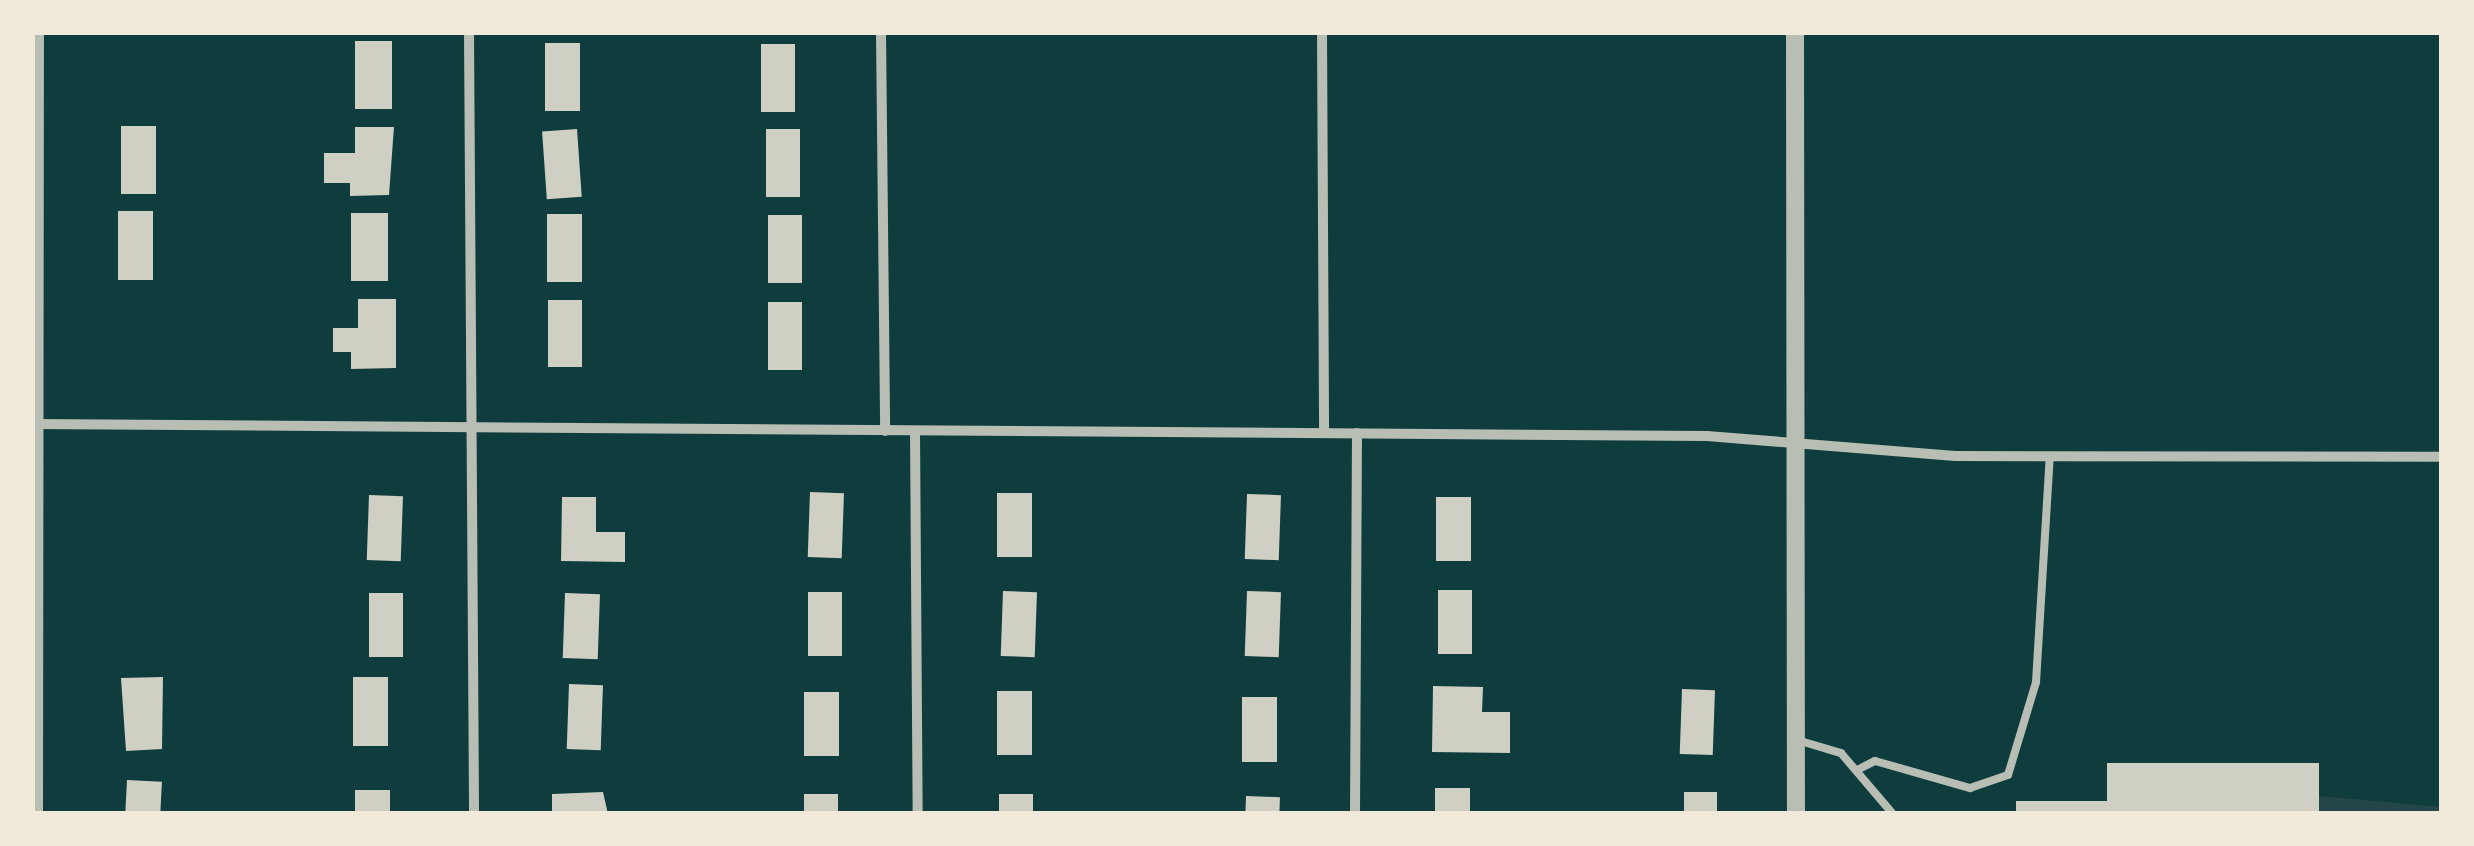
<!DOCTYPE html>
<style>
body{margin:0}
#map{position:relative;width:2474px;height:846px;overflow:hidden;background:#0f3d3e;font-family:Figtree,sans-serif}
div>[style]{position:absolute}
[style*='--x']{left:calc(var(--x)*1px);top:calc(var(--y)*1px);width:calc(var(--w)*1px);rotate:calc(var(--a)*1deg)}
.green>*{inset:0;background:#244646}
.building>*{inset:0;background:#cfcfc3;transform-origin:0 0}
.service>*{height:8px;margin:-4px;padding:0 4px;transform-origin:4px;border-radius:4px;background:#b8beb3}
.minor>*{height:10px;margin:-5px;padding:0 5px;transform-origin:5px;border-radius:5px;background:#b8beb3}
.tertiary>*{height:18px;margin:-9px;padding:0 9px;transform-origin:9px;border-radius:9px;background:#b8beb3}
span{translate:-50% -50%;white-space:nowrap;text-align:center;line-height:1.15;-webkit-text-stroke:10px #f1e9da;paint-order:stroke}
.frame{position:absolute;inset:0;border:35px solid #f1e9da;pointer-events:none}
</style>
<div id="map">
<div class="green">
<div style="clip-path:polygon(2319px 796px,2441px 807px,2441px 813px,2319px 814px)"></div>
</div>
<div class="building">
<div style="left:355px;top:41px;width:37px;height:68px"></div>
<div style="left:545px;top:43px;width:35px;height:68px"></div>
<div style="left:761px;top:44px;width:34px;height:68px"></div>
<div style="left:121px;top:126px;width:35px;height:68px"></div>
<div style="clip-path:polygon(355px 127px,394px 127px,389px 195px,350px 196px,350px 183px,324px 183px,324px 153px,355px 153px)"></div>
<div style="left:577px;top:129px;width:68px;height:35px;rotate:86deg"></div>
<div style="left:766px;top:129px;width:34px;height:68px"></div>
<div style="left:118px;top:211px;width:35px;height:69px"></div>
<div style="left:351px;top:213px;width:37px;height:68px"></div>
<div style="left:547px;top:214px;width:35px;height:68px"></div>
<div style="left:768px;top:215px;width:34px;height:68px"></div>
<div style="clip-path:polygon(358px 299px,396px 299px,396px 368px,351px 369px,351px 352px,333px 352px,333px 328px,358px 328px)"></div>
<div style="left:548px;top:300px;width:34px;height:67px"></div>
<div style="left:768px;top:302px;width:34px;height:68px"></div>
<div style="left:810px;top:492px;width:34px;height:65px;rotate:2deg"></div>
<div style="left:997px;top:493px;width:35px;height:64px"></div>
<div style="left:1247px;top:494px;width:34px;height:65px;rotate:2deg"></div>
<div style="left:369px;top:495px;width:34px;height:65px;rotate:2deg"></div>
<div style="clip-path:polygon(562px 497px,596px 497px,596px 532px,625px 532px,625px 562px,561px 561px)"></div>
<div style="left:1436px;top:497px;width:35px;height:64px"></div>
<div style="left:1438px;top:590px;width:34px;height:64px"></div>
<div style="left:1003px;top:591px;width:34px;height:65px;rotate:2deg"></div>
<div style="left:1247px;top:591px;width:34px;height:65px;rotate:2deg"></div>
<div style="left:808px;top:592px;width:34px;height:64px"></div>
<div style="left:369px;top:593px;width:34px;height:64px"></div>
<div style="left:565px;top:593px;width:35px;height:65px;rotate:2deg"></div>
<div style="clip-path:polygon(163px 677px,162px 749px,126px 751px,121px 678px)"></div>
<div style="left:353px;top:677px;width:35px;height:69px"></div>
<div style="left:569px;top:684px;width:34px;height:65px;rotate:2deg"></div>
<div style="clip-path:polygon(1433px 686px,1483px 687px,1482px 712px,1510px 712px,1510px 753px,1432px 752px)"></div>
<div style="left:1682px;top:689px;width:33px;height:65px;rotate:2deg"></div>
<div style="left:997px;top:691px;width:35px;height:64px"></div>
<div style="left:804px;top:692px;width:35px;height:64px"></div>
<div style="left:1242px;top:697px;width:35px;height:65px"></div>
<div style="clip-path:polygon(2107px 763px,2319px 763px,2319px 814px,2016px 814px,2016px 801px,2107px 801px)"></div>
<div style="left:127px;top:780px;width:35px;height:34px;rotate:3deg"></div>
<div style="left:1435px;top:788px;width:35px;height:26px"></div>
<div style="left:390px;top:790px;width:24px;height:35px;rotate:90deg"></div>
<div style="clip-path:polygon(603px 792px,608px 814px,552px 814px,552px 794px)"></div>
<div style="left:1684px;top:792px;width:33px;height:22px"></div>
<div style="left:804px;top:794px;width:34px;height:20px"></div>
<div style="left:999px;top:794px;width:34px;height:20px"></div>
<div style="left:1246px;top:796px;width:34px;height:18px;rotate:2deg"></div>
</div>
<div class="service">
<div style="--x:1797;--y:740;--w:46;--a:16.5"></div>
<div style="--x:1841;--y:753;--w:80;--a:49.6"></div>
<div style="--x:1859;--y:769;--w:18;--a:-27"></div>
<div style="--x:1875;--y:761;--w:99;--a:15.9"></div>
<div style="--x:1970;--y:788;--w:40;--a:-18.9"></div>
<div style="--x:2008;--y:775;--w:97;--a:-73.2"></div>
<div style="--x:2036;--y:682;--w:226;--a:-86.5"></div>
</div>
<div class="minor">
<div style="--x:469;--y:32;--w:782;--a:89.63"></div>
<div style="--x:881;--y:32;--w:399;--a:89.4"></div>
<div style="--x:1322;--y:32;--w:400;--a:89.7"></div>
<div style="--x:32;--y:424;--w:1675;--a:0.41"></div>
<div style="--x:1707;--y:436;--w:249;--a:4.6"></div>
<div style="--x:1955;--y:456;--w:487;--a:0.1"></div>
<div style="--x:915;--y:431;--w:383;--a:89.6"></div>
<div style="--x:38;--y:814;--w:782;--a:-89.93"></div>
<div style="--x:1355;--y:814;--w:381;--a:-89.7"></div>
</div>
<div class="tertiary">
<div style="--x:1795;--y:32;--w:782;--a:89.93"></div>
</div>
<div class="frame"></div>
</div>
